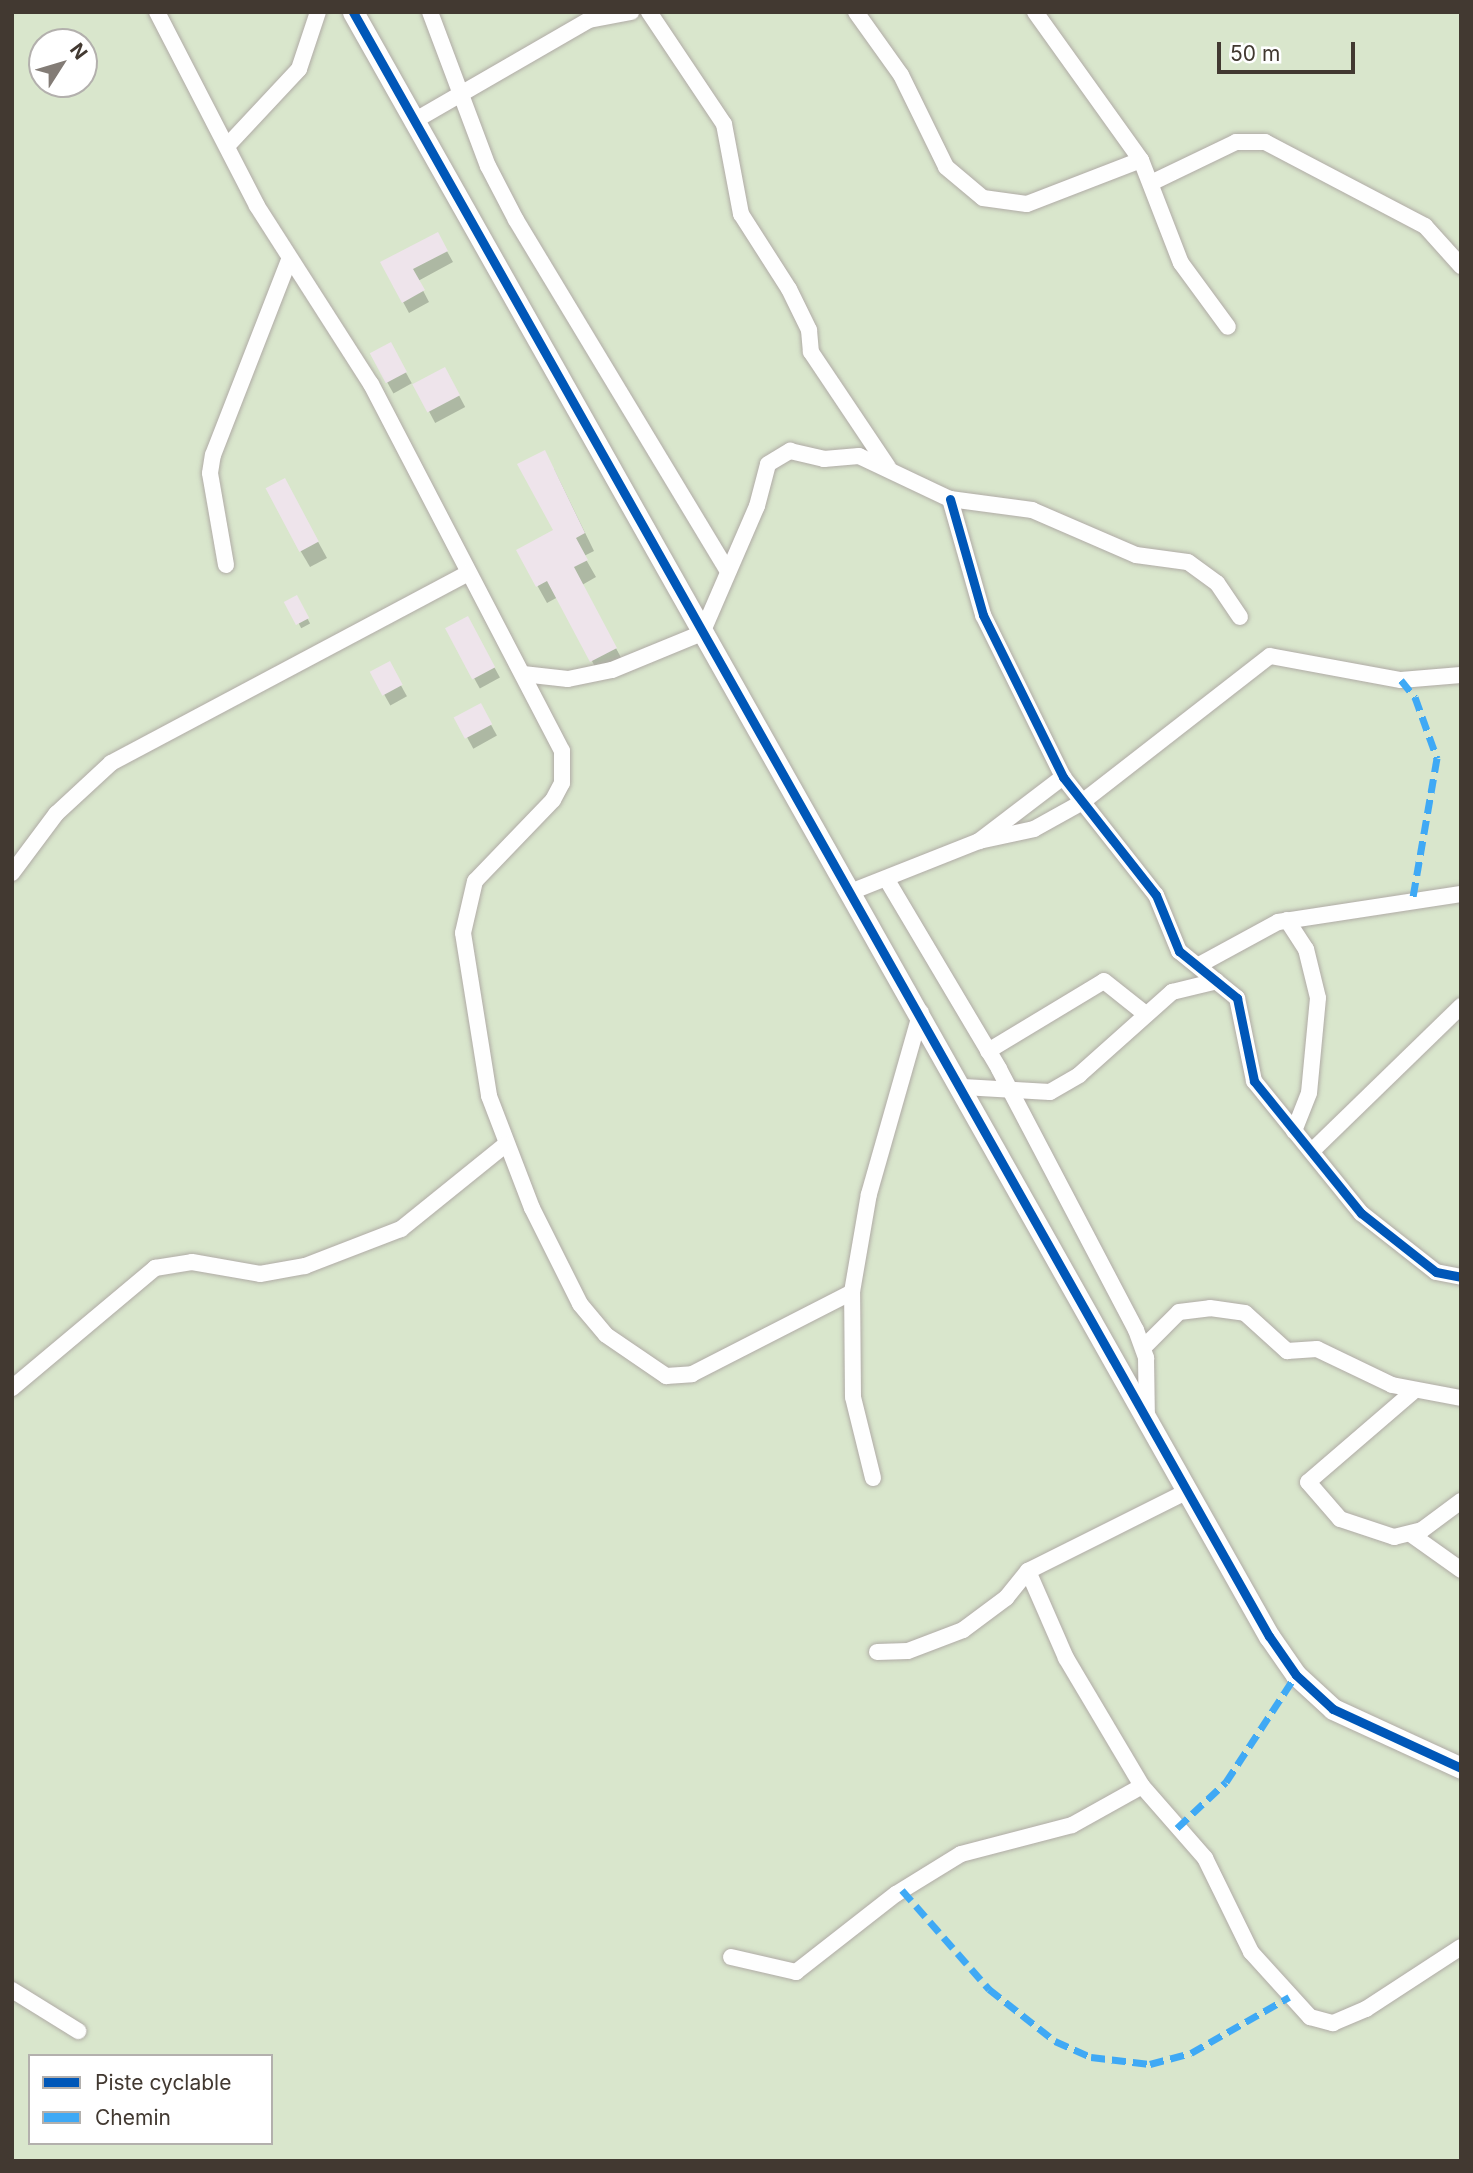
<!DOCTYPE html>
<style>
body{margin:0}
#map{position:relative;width:1473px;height:2173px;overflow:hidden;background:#fbf8f6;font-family:Inter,sans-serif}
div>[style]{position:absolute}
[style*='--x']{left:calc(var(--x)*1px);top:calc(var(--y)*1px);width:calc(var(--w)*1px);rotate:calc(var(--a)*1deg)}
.green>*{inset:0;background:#d9e6cc}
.shadow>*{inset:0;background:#0003;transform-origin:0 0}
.building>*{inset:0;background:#eee4eb;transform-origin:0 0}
.roads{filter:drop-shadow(0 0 2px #b0aba6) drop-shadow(0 0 2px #b0aba6)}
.minor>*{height:16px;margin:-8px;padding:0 8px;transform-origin:8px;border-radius:8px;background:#fefefe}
.tertiary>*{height:21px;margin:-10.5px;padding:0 10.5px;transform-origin:10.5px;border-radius:10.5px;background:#fefefe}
.quiet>*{height:7px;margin-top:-3.5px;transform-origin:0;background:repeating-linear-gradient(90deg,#3fa9f5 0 14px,transparent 0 21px)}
.cycleway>*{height:9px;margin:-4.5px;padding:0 4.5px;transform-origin:4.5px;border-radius:4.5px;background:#0057b8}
span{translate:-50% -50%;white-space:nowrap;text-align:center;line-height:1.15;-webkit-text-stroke:6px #fff;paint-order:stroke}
.frame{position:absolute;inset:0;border:14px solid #423931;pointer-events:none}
.legend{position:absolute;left:28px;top:2054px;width:245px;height:91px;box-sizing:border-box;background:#fff;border:2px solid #b3b0ad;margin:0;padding:9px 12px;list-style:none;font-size:21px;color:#423931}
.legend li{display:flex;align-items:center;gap:14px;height:35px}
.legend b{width:35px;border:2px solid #b3b0ad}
.north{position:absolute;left:28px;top:28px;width:70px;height:70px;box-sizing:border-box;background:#fff;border:2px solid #b3b0ad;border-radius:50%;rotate:53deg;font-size:19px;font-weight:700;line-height:28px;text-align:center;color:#423931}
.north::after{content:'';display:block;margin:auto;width:24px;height:32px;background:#837c76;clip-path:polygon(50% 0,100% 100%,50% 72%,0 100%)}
.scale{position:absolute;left:1217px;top:42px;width:138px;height:32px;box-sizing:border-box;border:4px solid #423931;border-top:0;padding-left:9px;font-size:21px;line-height:24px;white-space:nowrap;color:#423931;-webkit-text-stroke:5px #fff;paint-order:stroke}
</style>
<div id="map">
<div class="green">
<div style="clip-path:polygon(evenodd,12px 12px,1461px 12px,1461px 2161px,12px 2161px,12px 12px,42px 42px,84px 42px,84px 84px,42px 84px,42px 42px,12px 12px,30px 2056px,271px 2056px,271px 2143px,30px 2143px,30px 2056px)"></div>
</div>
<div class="shadow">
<div style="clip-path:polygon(438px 235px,453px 262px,418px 281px,429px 302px,409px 313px,382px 263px)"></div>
<div style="left:390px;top:344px;width:45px;height:21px;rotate:61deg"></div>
<div style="left:445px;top:369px;width:43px;height:34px;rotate:62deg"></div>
<div style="clip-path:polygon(554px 469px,594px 551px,584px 556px,596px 577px,582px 585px,625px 665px,601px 678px,558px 597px,547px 603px,518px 551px,555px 531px)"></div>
<div style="clip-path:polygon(294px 498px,327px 558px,310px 567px,300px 550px)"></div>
<div style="left:296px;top:597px;width:30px;height:10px;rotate:62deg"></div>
<div style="left:467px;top:618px;width:68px;height:23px;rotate:61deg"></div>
<div style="left:389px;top:664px;width:37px;height:19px;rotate:61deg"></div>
<div style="left:480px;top:705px;width:35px;height:27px;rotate:61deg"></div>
</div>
<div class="building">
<div style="clip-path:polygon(438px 232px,448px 251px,413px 269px,425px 290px,402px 303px,380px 262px)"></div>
<div style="left:391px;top:342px;width:34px;height:24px;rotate:62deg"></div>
<div style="left:445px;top:367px;width:32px;height:37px;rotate:62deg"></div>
<div style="clip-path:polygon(545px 450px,585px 533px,576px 538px,588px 560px,574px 567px,617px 648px,590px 662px,547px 581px,536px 587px,516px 550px,553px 530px,517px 464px)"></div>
<div style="left:285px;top:478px;width:72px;height:22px;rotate:62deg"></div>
<div style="left:297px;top:595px;width:26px;height:15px;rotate:62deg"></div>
<div style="left:468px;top:616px;width:58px;height:26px;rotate:62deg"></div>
<div style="left:390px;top:661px;width:27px;height:23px;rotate:62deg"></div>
<div style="left:481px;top:703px;width:24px;height:31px;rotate:62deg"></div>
</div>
<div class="roads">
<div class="minor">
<div style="--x:157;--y:12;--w:218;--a:62.7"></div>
<div style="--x:257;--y:206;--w:211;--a:57.4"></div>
<div style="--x:371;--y:384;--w:414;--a:62.5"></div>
<div style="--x:562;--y:751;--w:32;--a:90"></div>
<div style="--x:562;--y:783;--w:19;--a:118"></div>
<div style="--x:553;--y:800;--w:112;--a:133.9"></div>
<div style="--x:475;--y:881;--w:53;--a:103"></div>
<div style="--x:463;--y:933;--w:165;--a:80.9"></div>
<div style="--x:489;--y:1096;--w:120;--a:69"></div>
<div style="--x:532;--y:1208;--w:107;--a:63.4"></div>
<div style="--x:580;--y:1304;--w:40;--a:50"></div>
<div style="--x:606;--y:1335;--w:73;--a:34.3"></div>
<div style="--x:666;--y:1376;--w:26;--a:-4"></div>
<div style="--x:692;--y:1374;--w:180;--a:-27.1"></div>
<div style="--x:430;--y:12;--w:165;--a:69.4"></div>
<div style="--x:488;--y:166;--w:61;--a:62.6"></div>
<div style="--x:516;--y:220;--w:409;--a:58.9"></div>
<div style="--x:649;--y:12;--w:135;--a:56.2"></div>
<div style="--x:724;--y:124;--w:92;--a:79.3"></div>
<div style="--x:741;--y:214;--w:89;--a:57.4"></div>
<div style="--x:789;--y:289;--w:46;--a:64"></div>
<div style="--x:809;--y:330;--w:22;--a:85"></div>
<div style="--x:811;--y:352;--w:138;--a:56.2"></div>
<div style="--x:856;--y:12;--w:77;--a:54.5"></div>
<div style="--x:901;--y:75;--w:102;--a:63.9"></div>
<div style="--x:946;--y:167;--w:48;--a:40"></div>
<div style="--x:983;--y:198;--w:44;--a:7.8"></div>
<div style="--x:1027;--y:204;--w:122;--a:-21.1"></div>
<div style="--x:1035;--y:12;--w:182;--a:54.4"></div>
<div style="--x:1141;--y:160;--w:110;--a:68.8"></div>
<div style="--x:1181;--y:263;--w:79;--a:53.7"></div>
<div style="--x:414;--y:121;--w:202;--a:-30"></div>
<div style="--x:589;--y:20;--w:43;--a:-10.8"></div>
<div style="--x:228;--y:145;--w:104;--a:-46.9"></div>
<div style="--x:299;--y:69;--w:60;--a:-71.6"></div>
<div style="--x:1153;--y:182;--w:92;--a:-25.7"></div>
<div style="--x:1236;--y:142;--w:29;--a:0"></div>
<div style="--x:1265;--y:142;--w:181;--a:27.7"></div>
<div style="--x:1425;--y:226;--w:54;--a:48"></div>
<div style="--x:950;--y:499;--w:121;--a:74.1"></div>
<div style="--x:983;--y:615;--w:181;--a:63.7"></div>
<div style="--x:1063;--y:777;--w:150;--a:51.8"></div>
<div style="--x:1156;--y:895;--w:61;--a:67.7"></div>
<div style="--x:1179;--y:951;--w:75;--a:39"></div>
<div style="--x:1237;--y:998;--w:85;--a:78.4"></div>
<div style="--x:1254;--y:1081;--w:170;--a:51"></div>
<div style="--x:1361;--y:1213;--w:95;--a:38.2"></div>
<div style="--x:1436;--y:1272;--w:25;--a:11"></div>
<div style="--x:226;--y:565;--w:93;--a:-99.9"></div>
<div style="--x:210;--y:473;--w:18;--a:-81"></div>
<div style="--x:213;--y:455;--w:209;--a:-68.7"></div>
<div style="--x:523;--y:674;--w:45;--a:6.3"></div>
<div style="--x:568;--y:679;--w:45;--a:-11.6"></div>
<div style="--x:612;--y:670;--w:97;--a:-22.3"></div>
<div style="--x:702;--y:633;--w:138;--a:-66.6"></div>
<div style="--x:757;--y:506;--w:43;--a:-75.3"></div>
<div style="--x:768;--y:464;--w:26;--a:-31"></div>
<div style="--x:790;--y:451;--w:35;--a:13"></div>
<div style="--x:824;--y:459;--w:35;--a:-5"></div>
<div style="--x:859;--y:456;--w:101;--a:25.3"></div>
<div style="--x:950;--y:499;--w:83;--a:7.6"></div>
<div style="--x:1032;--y:510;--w:113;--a:23.4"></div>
<div style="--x:1136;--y:555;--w:52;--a:7.7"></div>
<div style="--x:1188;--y:562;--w:36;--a:36"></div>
<div style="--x:1217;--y:583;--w:41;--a:55.9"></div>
<div style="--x:979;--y:841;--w:56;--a:-12.3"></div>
<div style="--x:1034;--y:829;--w:54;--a:-29"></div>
<div style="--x:1081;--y:803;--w:239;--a:-37.9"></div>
<div style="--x:1270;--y:656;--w:133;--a:10.4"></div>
<div style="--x:1401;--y:680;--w:60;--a:-4.8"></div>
<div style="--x:12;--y:873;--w:74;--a:-53.3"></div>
<div style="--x:56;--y:814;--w:75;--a:-42.8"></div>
<div style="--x:111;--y:763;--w:405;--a:-28"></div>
<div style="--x:887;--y:880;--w:220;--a:59.3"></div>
<div style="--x:999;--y:1069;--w:295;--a:62.3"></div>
<div style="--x:1136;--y:1330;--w:30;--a:70"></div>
<div style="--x:1146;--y:1358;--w:62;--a:89.1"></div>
<div style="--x:853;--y:891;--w:136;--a:-21.6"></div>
<div style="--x:979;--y:841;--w:106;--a:-37.3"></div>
<div style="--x:1287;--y:920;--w:35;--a:57"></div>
<div style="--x:1306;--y:949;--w:50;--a:76.2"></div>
<div style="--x:1318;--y:998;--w:95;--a:95.4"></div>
<div style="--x:1309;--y:1093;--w:41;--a:111.5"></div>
<div style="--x:1199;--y:965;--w:90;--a:-28.6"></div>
<div style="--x:1278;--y:922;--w:185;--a:-8.7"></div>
<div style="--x:988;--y:1051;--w:135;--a:-31.1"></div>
<div style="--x:1104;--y:981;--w:50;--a:38.5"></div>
<div style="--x:963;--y:1087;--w:87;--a:3.3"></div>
<div style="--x:1050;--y:1092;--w:34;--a:-30"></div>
<div style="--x:1079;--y:1075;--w:125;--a:-41.7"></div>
<div style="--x:1172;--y:992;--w:46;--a:-13.7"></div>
<div style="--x:1312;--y:1151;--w:208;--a:-44.2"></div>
<div style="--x:1144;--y:1347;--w:49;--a:-45"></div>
<div style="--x:1179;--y:1312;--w:31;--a:-7"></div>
<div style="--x:1210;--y:1308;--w:35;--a:8"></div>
<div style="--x:1245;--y:1313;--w:57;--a:42.1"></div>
<div style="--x:1287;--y:1351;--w:30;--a:-4"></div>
<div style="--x:1317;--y:1349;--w:83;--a:25.6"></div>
<div style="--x:1392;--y:1385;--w:70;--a:10.7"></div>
<div style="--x:12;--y:1388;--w:187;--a:-40"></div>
<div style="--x:155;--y:1268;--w:37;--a:-9"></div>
<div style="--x:192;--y:1262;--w:69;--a:10"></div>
<div style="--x:260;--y:1274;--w:46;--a:-10.1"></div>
<div style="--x:305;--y:1266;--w:103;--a:-21.1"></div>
<div style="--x:401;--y:1229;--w:134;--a:-38.9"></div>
<div style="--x:1415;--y:1390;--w:141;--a:139.3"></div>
<div style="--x:1308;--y:1482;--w:49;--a:49.1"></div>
<div style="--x:1340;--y:1519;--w:57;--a:18.4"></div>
<div style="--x:1394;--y:1537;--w:29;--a:-14"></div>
<div style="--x:1422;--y:1530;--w:49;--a:-36.6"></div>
<div style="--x:873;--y:1478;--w:83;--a:-103.9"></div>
<div style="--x:853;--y:1397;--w:105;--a:-90.5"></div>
<div style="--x:852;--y:1292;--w:99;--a:-80.2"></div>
<div style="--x:869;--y:1194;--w:189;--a:-74.1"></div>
<div style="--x:1412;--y:1535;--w:60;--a:35.5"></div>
<div style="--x:1028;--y:1571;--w:95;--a:66.4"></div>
<div style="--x:1066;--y:1658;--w:149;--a:59.3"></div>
<div style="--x:1142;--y:1786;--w:96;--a:48.8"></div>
<div style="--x:1205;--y:1858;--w:105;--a:63.9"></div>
<div style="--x:1251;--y:1952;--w:88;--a:47.8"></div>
<div style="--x:1310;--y:2017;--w:24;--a:15"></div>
<div style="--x:1333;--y:2023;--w:36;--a:-23"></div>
<div style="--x:1366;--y:2009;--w:113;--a:-33.1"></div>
<div style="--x:877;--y:1652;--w:31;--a:-2"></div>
<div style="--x:908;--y:1651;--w:59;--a:-20.9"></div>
<div style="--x:963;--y:1630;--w:54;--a:-36.7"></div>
<div style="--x:1006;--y:1598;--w:35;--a:-51"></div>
<div style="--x:1028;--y:1571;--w:179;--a:-26.6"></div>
<div style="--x:731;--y:1957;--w:67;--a:13"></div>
<div style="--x:796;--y:1972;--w:127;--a:-38"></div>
<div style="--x:896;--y:1894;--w:76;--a:-31.6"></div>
<div style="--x:961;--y:1854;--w:115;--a:-14.6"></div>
<div style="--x:1072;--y:1825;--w:80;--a:-29.1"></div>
<div style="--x:12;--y:1990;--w:78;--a:31.8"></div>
</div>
<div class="tertiary">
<div style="--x:353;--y:12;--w:1865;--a:60.58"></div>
<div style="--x:1269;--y:1636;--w:47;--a:55.3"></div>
<div style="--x:1296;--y:1675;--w:50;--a:42.6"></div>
<div style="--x:1333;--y:1709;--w:141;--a:24.7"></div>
</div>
</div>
<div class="quiet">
<div style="--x:1401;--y:680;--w:22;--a:51"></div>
<div style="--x:1415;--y:697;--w:65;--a:70.2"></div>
<div style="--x:1437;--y:758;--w:146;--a:99.8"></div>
<div style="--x:1177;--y:1828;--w:67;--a:-43.2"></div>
<div style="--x:1226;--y:1782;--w:128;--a:-56.8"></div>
<div style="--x:902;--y:1890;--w:132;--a:48.7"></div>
<div style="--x:989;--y:1989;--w:84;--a:38.2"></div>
<div style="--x:1055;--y:2041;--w:39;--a:24"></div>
<div style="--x:1091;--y:2057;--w:59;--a:6.8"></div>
<div style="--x:1150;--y:2064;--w:42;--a:-15"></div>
<div style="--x:1191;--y:2053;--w:113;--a:-29.7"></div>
</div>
<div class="cycleway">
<div style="--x:353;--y:12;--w:1865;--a:60.58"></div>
<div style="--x:1269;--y:1636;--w:47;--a:55.3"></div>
<div style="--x:1296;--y:1675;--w:50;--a:42.6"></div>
<div style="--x:1333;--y:1709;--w:141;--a:24.7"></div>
<div style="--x:950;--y:499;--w:121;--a:74.1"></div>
<div style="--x:983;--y:615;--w:181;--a:63.7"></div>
<div style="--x:1063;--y:777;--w:150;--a:51.8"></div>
<div style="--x:1156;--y:895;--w:61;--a:67.7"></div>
<div style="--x:1179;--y:951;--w:75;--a:39"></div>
<div style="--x:1237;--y:998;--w:85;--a:78.4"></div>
<div style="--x:1254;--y:1081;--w:170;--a:51"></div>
<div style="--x:1361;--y:1213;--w:95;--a:38.2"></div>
<div style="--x:1436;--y:1272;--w:25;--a:11"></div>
</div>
<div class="frame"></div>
<ul class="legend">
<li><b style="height:9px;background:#0057b8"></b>Piste cyclable</li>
<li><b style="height:9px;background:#3fa9f5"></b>Chemin</li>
</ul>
<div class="north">N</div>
<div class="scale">50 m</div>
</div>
